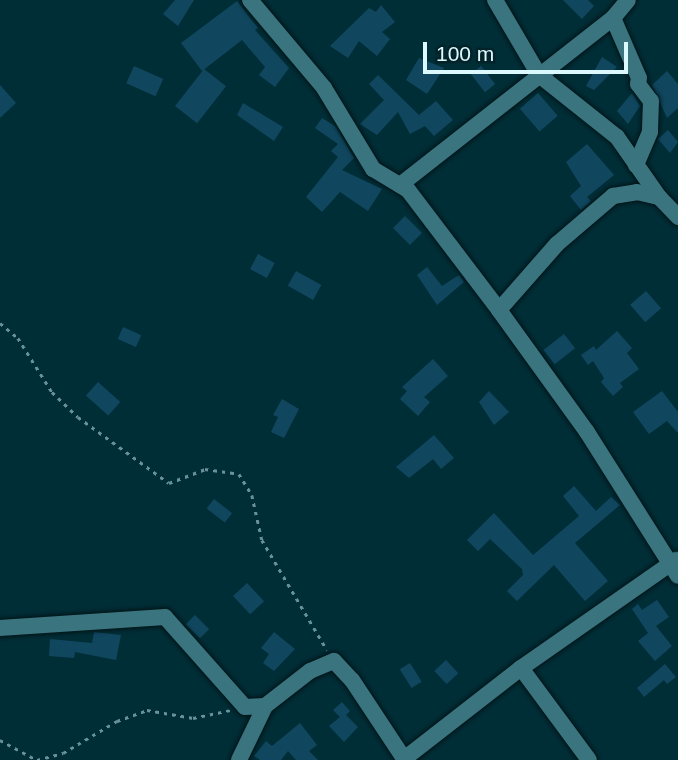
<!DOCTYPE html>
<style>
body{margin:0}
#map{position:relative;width:678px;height:760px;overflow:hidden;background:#002e37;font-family:Arial,sans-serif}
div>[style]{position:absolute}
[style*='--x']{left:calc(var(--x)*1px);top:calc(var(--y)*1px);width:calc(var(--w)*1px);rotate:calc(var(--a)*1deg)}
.building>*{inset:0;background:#10475f;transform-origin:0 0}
.path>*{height:2.5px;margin-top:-1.25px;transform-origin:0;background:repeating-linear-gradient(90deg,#6a9098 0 3.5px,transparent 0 8.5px)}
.roads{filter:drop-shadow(0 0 2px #031417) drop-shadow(0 0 2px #031417)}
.street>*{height:16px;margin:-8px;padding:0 8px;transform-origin:8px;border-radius:8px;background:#3a747f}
span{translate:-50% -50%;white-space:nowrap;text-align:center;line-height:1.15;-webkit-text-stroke:6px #032329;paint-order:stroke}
.scale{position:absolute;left:423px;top:42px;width:205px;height:32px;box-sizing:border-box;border:4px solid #dbf9ff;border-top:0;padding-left:9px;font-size:21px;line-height:24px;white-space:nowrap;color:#dbf9ff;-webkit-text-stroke:5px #032329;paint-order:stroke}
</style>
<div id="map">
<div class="building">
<div style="clip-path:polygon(175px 0,194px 0,178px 26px,163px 14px)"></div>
<div style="clip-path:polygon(563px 0,588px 0,594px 6px,582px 19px)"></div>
<div style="clip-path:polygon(237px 1px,258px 28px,255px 30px,289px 68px,275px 87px,259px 75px,265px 67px,242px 40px,202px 71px,181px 43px)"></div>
<div style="clip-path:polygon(381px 5px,395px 22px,382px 32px,390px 39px,377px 56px,359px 41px,348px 58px,330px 46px,369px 8px,376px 12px)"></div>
<div style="clip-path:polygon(602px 57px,617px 67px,594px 90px,586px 86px)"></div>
<div style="clip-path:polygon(419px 58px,444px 68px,427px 94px,406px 80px)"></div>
<div style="left:134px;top:66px;width:32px;height:19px;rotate:24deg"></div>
<div style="left:481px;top:66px;width:23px;height:13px;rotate:52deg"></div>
<div style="left:204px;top:69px;width:28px;height:47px;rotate:38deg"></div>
<div style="clip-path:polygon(667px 71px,678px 84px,678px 108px,667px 118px,652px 85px)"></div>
<div style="clip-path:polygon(378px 75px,419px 115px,436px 101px,453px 120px,434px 136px,425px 126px,410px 134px,398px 112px,377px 135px,360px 124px,384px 100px,369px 84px)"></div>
<div style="clip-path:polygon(0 85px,16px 103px,0 118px)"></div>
<div style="left:538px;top:93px;width:30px;height:24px;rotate:49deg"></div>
<div style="clip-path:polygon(632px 93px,640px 106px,628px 124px,617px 111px)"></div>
<div style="clip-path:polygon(243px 103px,283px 127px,274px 141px,237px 115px)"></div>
<div style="clip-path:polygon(322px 118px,335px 126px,354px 158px,342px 170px,382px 189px,368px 211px,340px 192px,322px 212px,306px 197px,338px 157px,331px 151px,338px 144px,315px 128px)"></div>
<div style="clip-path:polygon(668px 130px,678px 142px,670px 153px,658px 139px)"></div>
<div style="clip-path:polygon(587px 144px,614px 175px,587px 197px,591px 201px,581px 210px,570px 196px,581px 186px,566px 162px)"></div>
<div style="left:405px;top:216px;width:24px;height:17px;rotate:45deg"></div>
<div style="left:258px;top:254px;width:19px;height:17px;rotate:28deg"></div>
<div style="clip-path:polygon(427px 267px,442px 286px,459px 275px,464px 282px,437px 305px,417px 275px)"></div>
<div style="left:296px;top:271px;width:29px;height:17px;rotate:29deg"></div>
<div style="left:646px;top:291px;width:23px;height:21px;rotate:49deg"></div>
<div style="left:123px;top:327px;width:20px;height:13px;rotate:24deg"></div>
<div style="clip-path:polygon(617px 331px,632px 348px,627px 353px,639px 369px,620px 383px,623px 387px,613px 396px,601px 382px,604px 378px,593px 361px,588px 365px,581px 355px,594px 346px,596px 350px)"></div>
<div style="left:564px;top:334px;width:18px;height:26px;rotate:52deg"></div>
<div style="clip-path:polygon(433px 359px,448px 376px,424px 397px,430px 402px,418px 416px,400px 399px,407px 391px,402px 387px)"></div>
<div style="left:98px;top:382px;width:30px;height:18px;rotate:42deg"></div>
<div style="clip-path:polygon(489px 391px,509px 412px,494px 425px,479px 402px)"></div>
<div style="clip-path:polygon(662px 391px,678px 412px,678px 433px,667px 421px,649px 434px,633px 412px)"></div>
<div style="clip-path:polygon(282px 399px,299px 409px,284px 438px,271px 432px,278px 417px,273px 415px)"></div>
<div style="clip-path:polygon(434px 435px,454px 458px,441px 469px,433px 459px,409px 478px,396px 467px)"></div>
<div style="clip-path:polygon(574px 486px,596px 511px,611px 497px,620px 505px,575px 543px,608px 581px,585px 601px,554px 565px,517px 601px,507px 591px,523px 575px,522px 569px,490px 539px,478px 551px,467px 540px,494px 513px,533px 555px,579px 516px,563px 496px)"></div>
<div style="left:214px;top:499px;width:23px;height:12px;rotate:38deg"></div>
<div style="left:247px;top:583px;width:25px;height:19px;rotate:47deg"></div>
<div style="clip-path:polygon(657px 600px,669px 617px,656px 626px,672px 646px,655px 661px,638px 641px,648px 633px,632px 609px,638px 604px,642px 610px)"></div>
<div style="left:195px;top:615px;width:20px;height:13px;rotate:45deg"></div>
<div style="clip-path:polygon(94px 632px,121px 635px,116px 660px,75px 652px,74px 658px,49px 656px,50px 639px,92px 643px)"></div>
<div style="clip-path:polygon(274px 632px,295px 649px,274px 671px,263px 663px,269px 654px,261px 648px)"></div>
<div style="left:446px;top:660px;width:18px;height:16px;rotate:47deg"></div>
<div style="left:410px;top:663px;width:22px;height:12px;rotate:58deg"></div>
<div style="clip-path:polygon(665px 664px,676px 677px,667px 684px,664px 680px,644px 697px,637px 688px)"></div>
<div style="clip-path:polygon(342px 702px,350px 711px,346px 715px,358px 727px,344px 742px,329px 726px,340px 717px,333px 710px)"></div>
<div style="clip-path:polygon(300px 723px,317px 745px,309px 751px,318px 760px,296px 760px,288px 751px,281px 760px,260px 760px,254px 756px,266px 741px,272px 746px)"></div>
</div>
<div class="path">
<div style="--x:0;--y:323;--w:23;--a:40"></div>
<div style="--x:18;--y:338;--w:64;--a:57.8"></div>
<div style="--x:52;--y:392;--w:36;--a:44"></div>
<div style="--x:78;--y:417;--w:112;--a:36"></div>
<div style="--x:169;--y:483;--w:39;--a:-21"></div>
<div style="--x:205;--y:469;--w:34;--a:8"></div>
<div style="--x:239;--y:474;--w:25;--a:58"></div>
<div style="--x:252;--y:495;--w:46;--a:77.5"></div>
<div style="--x:262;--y:540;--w:128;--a:59.4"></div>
<div style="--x:0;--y:740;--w:42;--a:28.4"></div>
<div style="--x:37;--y:760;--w:27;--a:-15"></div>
<div style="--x:63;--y:753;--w:63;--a:-30.7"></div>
<div style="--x:117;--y:721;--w:32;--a:-20"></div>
<div style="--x:147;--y:710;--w:47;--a:9.9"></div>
<div style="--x:193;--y:718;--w:38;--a:-12"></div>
</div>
<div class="roads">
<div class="street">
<div style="--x:250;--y:0;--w:115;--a:49.9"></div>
<div style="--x:324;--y:88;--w:95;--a:58.8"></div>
<div style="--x:373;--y:169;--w:41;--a:31"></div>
<div style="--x:408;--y:190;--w:151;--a:52.8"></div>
<div style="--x:499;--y:310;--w:150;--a:54.2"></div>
<div style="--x:587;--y:432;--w:170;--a:57.7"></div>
<div style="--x:495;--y:0;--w:87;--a:59.6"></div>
<div style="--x:539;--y:75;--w:100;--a:38.5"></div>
<div style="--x:617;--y:137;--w:73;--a:55"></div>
<div style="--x:613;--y:18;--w:65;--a:66.6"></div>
<div style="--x:639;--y:78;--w:6;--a:99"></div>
<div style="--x:638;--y:84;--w:21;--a:53"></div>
<div style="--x:651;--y:101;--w:31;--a:92"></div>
<div style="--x:650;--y:132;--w:36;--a:113"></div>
<div style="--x:400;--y:185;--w:271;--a:-38.1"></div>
<div style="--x:613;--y:18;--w:23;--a:-50"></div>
<div style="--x:499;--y:310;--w:88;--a:-48.7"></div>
<div style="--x:557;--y:244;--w:74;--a:-40.6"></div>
<div style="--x:613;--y:196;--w:24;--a:-9"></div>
<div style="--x:637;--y:192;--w:23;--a:13"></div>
<div style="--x:659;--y:197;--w:28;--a:46"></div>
<div style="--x:0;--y:628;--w:165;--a:-3.8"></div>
<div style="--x:165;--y:617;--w:120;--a:48.4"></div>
<div style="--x:245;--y:707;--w:20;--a:-3"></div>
<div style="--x:521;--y:668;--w:114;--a:53.5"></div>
<div style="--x:404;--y:759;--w:148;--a:-37.9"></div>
<div style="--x:521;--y:668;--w:189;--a:-34.9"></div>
<div style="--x:239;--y:760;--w:60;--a:-64.3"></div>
<div style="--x:265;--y:706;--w:57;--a:-37.9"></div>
<div style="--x:310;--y:671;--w:26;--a:-23"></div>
<div style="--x:334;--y:661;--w:26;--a:47"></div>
<div style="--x:352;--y:680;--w:96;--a:56.5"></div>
</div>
</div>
<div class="scale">100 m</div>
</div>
